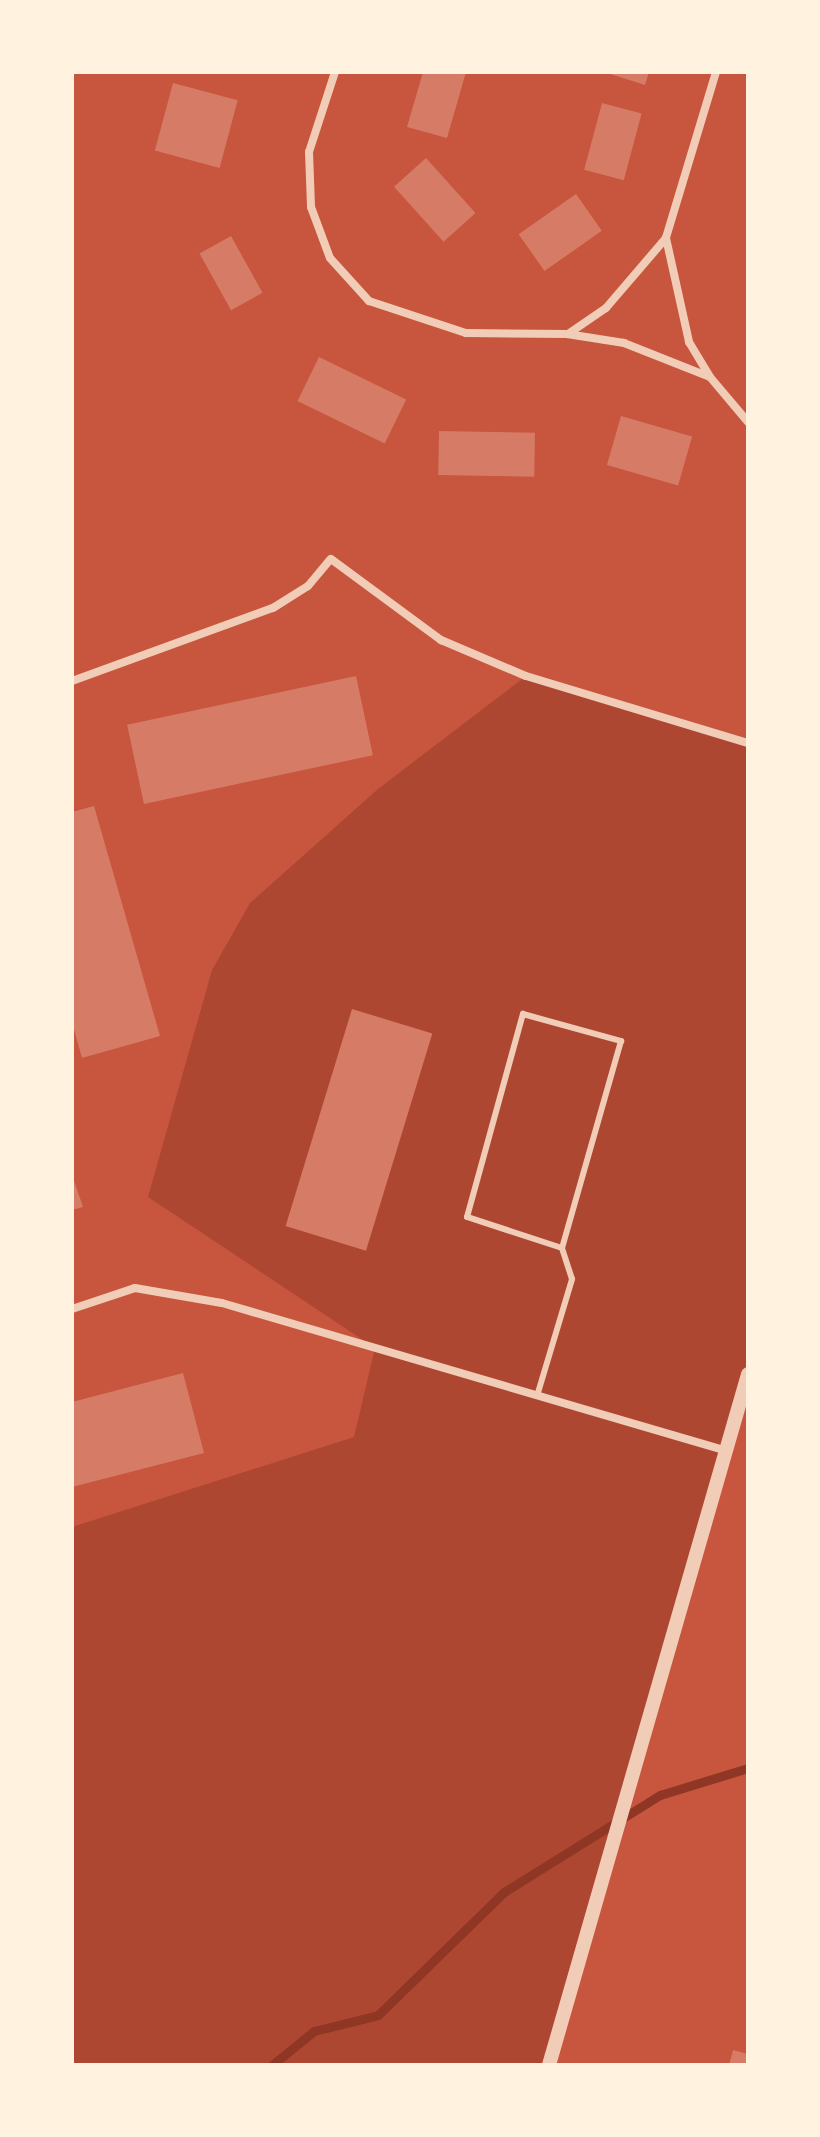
<!DOCTYPE html>
<style>
body{margin:0}
#map{position:relative;width:820px;height:2137px;overflow:hidden;background:#c8553d;font-family:Arial,sans-serif}
div>[style]{position:absolute}
[style*='--x']{left:calc(var(--x)*1px);top:calc(var(--y)*1px);width:calc(var(--w)*1px);rotate:calc(var(--a)*1deg)}
.green>*{inset:0;background:#ae4732}
.stream>*{height:9px;margin:-4.5px;padding:0 4.5px;transform-origin:4.5px;border-radius:4.5px;background:#8f3625}
.building>*{inset:0;background:#d67c66;transform-origin:0 0}
.service>*{height:6px;margin:-3px;padding:0 3px;transform-origin:3px;border-radius:3px;background:#f1ccb7}
.minor>*{height:8px;margin:-4px;padding:0 4px;transform-origin:4px;border-radius:4px;background:#f1ccb7}
.tertiary>*{height:14px;margin:-7px;padding:0 7px;transform-origin:7px;border-radius:7px;background:#f1ccb7}
span{translate:-50% -50%;white-space:nowrap;text-align:center;line-height:1.15;-webkit-text-stroke:7px #fff3e0;paint-order:stroke}
.frame{position:absolute;inset:0;border:74px solid #fff3e0;pointer-events:none}
</style>
<div id="map">
<div class="green">
<div style="clip-path:polygon(526px 676px,748px 743px,748px 1377px,549px 2065px,72px 2065px,72px 1527px,354px 1437px,375px 1348px,148px 1197px,212px 970px,250px 903px,378px 789px)"></div>
</div>
<div class="stream">
<div style="--x:272;--y:2065;--w:54;--a:-39"></div>
<div style="--x:314;--y:2031;--w:66;--a:-14"></div>
<div style="--x:378;--y:2015;--w:176;--a:-44.3"></div>
<div style="--x:504;--y:1892;--w:184;--a:-31.9"></div>
<div style="--x:660;--y:1795;--w:92;--a:-17.1"></div>
</div>
<div class="building">
<div style="clip-path:polygon(423px 72px,466px 72px,447px 138px,407px 127px)"></div>
<div style="clip-path:polygon(604px 72px,649px 72px,645px 85px)"></div>
<div style="left:173px;top:83px;width:67px;height:70px;rotate:15deg"></div>
<div style="left:602px;top:103px;width:41px;height:69px;rotate:15deg"></div>
<div style="left:426px;top:158px;width:74px;height:43px;rotate:48deg"></div>
<div style="left:576px;top:194px;width:45px;height:70px;rotate:55deg"></div>
<div style="left:231px;top:236px;width:65px;height:36px;rotate:61deg"></div>
<div style="left:319px;top:357px;width:97px;height:49px;rotate:26deg"></div>
<div style="left:621px;top:416px;width:74px;height:51px;rotate:16deg"></div>
<div style="left:439px;top:431px;width:96px;height:44px;rotate:1deg"></div>
<div style="left:356px;top:676px;width:81px;height:234px;rotate:78deg"></div>
<div style="clip-path:polygon(94px 806px,160px 1036px,82px 1058px,72px 1022px,72px 812px)"></div>
<div style="left:352px;top:1009px;width:84px;height:227px;rotate:17deg"></div>
<div style="clip-path:polygon(72px 1175px,83px 1207px,72px 1210px)"></div>
<div style="clip-path:polygon(183px 1373px,204px 1453px,72px 1487px,72px 1402px)"></div>
<div style="clip-path:polygon(733px 2050px,748px 2054px,748px 2065px,729px 2065px)"></div>
</div>
<div class="service">
<div style="--x:537;--y:1396;--w:122;--a:-73.3"></div>
<div style="--x:572;--y:1279;--w:33;--a:-108"></div>
<div style="--x:562;--y:1248;--w:100;--a:-161.9"></div>
<div style="--x:467;--y:1217;--w:211;--a:-74.6"></div>
<div style="--x:523;--y:1014;--w:102;--a:15.4"></div>
<div style="--x:621;--y:1041;--w:215;--a:105.9"></div>
</div>
<div class="minor">
<div style="--x:335;--y:72;--w:84;--a:108"></div>
<div style="--x:309;--y:152;--w:55;--a:87.9"></div>
<div style="--x:311;--y:207;--w:54;--a:69.6"></div>
<div style="--x:330;--y:258;--w:58;--a:47.8"></div>
<div style="--x:369;--y:301;--w:102;--a:18.3"></div>
<div style="--x:466;--y:333;--w:101;--a:0.6"></div>
<div style="--x:567;--y:334;--w:58;--a:9"></div>
<div style="--x:624;--y:343;--w:92;--a:21.6"></div>
<div style="--x:716;--y:72;--w:173;--a:106.8"></div>
<div style="--x:666;--y:238;--w:107;--a:77.5"></div>
<div style="--x:689;--y:342;--w:41;--a:59"></div>
<div style="--x:710;--y:377;--w:59;--a:49.8"></div>
<div style="--x:568;--y:334;--w:46;--a:-34.4"></div>
<div style="--x:606;--y:308;--w:92;--a:-49.4"></div>
<div style="--x:72;--y:681;--w:214;--a:-20"></div>
<div style="--x:273;--y:608;--w:41;--a:-32.2"></div>
<div style="--x:308;--y:586;--w:35;--a:-50"></div>
<div style="--x:331;--y:559;--w:137;--a:36.4"></div>
<div style="--x:441;--y:640;--w:92;--a:23"></div>
<div style="--x:526;--y:676;--w:232;--a:16.8"></div>
<div style="--x:72;--y:1309;--w:66;--a:-18.4"></div>
<div style="--x:135;--y:1288;--w:88;--a:9.8"></div>
<div style="--x:222;--y:1303;--w:526;--a:16.33"></div>
</div>
<div class="tertiary">
<div style="--x:549;--y:2065;--w:719;--a:-73.93"></div>
</div>
<div class="frame"></div>
</div>
